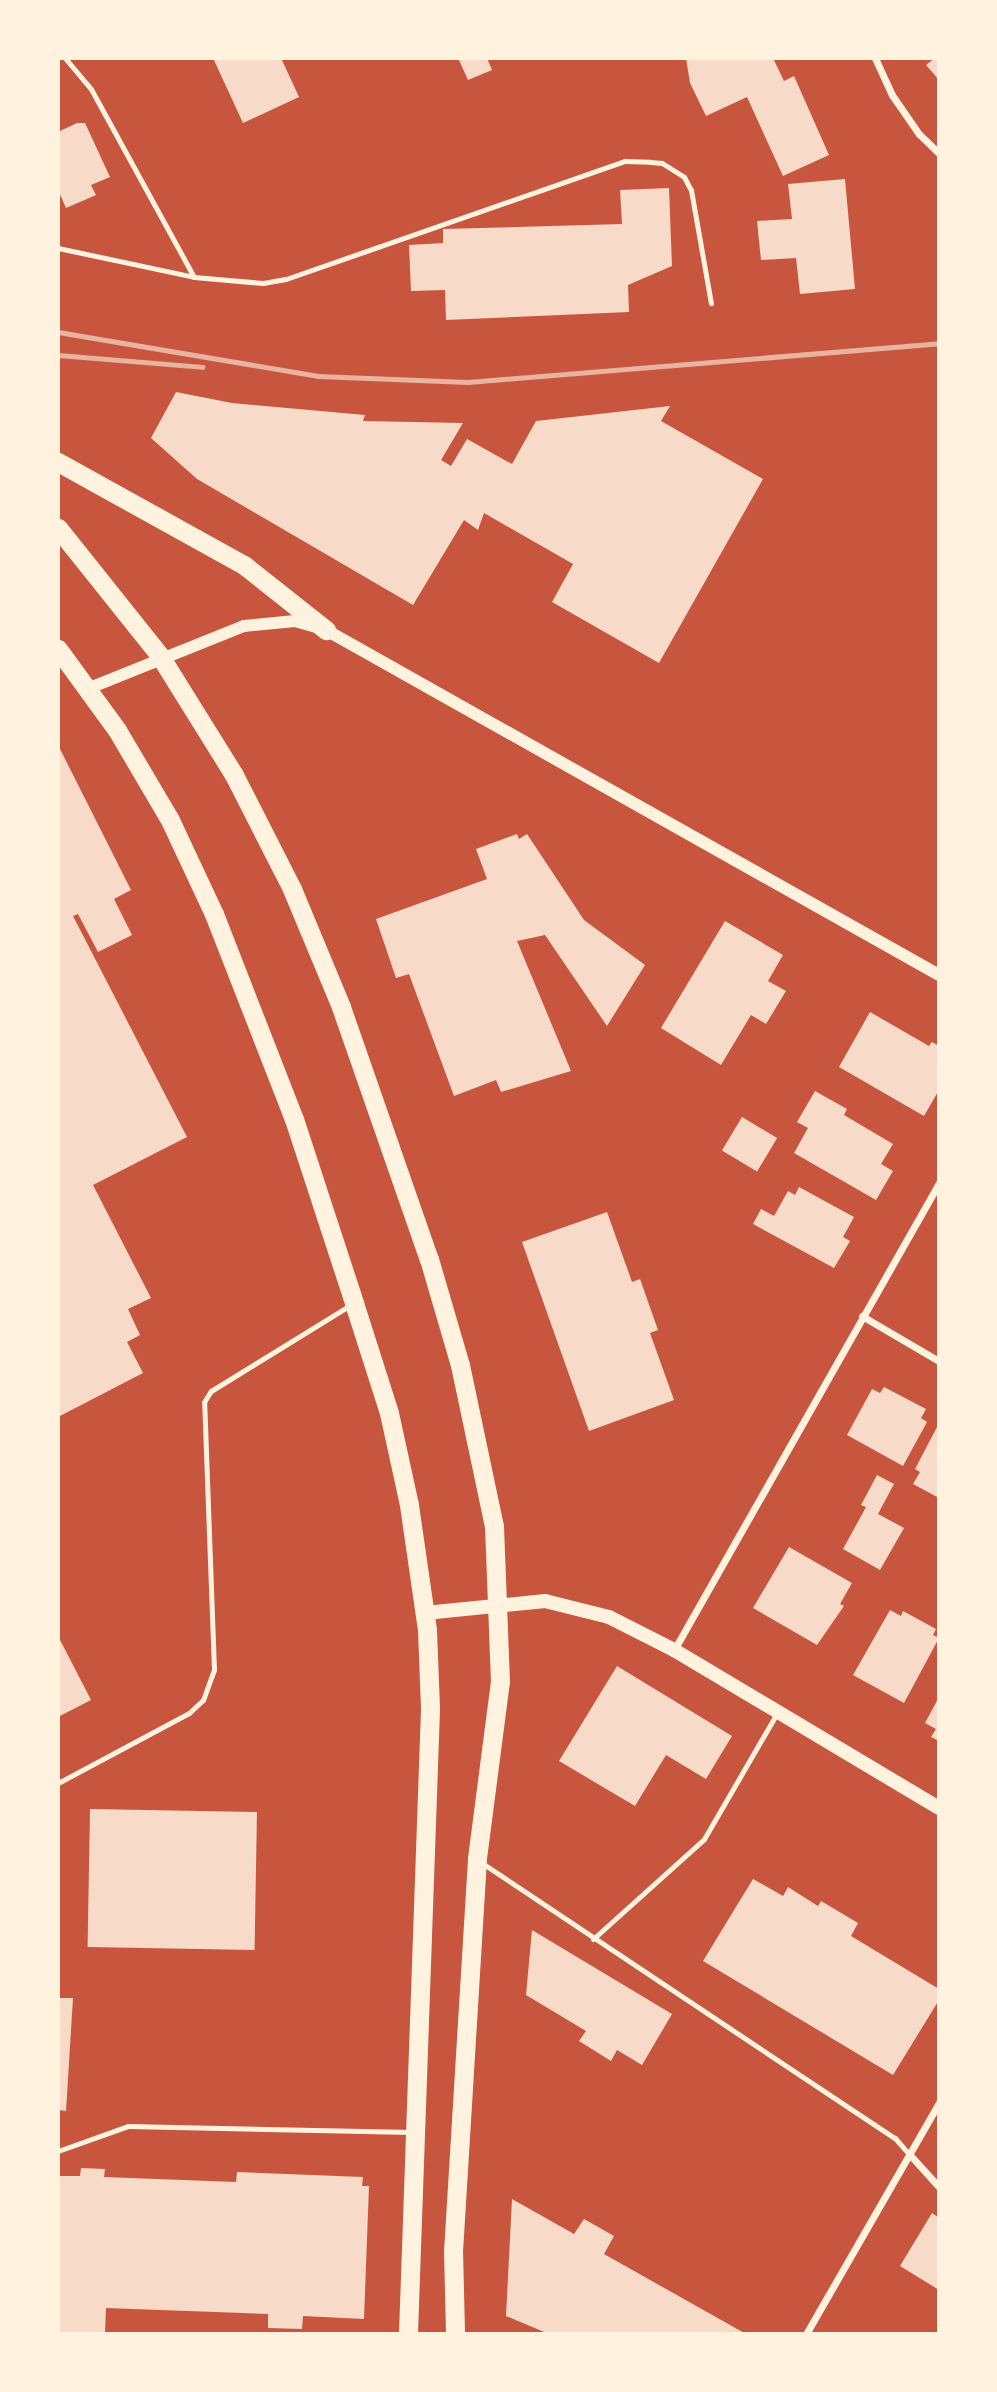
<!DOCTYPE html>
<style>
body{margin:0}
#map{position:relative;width:997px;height:2392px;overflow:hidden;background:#c8553d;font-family:"Fira Sans",sans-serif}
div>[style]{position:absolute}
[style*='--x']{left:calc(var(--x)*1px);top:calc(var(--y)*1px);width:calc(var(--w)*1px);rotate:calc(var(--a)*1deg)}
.building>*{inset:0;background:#f7dbc8;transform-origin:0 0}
.service>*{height:5px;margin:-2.5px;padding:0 2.5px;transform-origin:2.5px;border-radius:2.5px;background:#fff3e0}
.minor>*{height:7px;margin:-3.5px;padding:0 3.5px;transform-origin:3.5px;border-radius:3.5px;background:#fff3e0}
.tertiary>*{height:12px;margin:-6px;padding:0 6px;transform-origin:6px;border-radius:6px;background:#fff3e0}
.secondary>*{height:14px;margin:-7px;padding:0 7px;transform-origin:7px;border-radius:7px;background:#fff3e0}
.trunk>*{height:19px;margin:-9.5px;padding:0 9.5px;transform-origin:9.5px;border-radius:9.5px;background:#fff3e0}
.rail>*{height:5px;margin:-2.5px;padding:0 2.5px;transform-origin:2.5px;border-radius:2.5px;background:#e9b49f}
span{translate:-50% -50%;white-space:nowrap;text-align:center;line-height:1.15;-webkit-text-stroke:7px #fff3e0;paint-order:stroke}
.frame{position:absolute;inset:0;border:60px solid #fff3e0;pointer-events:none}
</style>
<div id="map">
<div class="building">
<div style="clip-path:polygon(213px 58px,281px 58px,299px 97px,243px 123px)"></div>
<div style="clip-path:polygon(458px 58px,487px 58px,492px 70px,468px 80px)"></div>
<div style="clip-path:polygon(686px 58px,773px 58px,784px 81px,794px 76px,829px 155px,783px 176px,747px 97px,706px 116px,690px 83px)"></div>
<div style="clip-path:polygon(935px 58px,939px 58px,939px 80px,926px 65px)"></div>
<div style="clip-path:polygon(77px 123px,85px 123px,110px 177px,91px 185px,96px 195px,66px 208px,58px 190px,58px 132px)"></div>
<div style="clip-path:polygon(845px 179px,855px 289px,800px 294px,796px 258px,761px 260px,757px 221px,792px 219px,788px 184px)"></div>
<div style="clip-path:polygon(669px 188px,672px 266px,628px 285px,629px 312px,446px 320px,445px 290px,411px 291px,409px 245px,443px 243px,443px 229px,622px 224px,620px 190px)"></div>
<div style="clip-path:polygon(176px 392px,232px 403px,365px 415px,363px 421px,463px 423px,441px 460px,451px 466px,467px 439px,512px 464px,536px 421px,670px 406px,661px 421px,763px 479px,659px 663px,552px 602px,573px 564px,484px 513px,478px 530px,464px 520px,413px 605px,197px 479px,151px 438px)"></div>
<div style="clip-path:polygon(58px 745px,131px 890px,114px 899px,132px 935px,98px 952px,78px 914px,73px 916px,187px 1137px,93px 1185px,151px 1298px,128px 1309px,140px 1335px,127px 1342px,143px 1373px,58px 1417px)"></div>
<div style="clip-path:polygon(517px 834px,519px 839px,527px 834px,584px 920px,645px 965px,607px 1026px,545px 935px,517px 941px,571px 1071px,501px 1092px,496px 1080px,454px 1096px,409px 974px,396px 978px,376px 919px,487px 879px,476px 849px)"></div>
<div style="clip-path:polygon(725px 921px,783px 955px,768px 981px,786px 991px,766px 1024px,751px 1015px,721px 1065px,661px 1028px)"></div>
<div style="clip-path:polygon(870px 1012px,929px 1046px,932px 1042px,939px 1046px,939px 1090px,924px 1116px,839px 1067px)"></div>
<div style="clip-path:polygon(815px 1091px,847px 1109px,844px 1115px,893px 1144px,881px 1164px,893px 1171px,876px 1200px,794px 1153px,808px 1128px,797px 1122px)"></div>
<div style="left:742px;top:1117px;width:41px;height:39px;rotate:31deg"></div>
<div style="clip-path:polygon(799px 1187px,854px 1217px,843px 1237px,850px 1241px,834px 1268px,753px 1224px,761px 1209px,774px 1216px,788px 1191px,795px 1195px)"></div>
<div style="clip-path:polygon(607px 1212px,632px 1282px,640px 1279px,658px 1330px,650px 1333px,674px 1400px,589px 1431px,522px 1242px)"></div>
<div style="clip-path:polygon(884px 1387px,926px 1409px,921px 1418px,927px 1422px,903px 1466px,847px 1435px,872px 1389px,880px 1393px)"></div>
<div style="clip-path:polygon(937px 1427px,939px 1428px,939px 1498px,913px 1484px,920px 1472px,915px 1469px)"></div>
<div style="clip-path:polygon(877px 1475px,894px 1484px,878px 1514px,904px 1528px,880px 1570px,843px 1549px,866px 1507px,861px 1505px)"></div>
<div style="clip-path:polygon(789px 1547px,852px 1583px,840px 1604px,844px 1606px,817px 1645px,753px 1608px)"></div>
<div style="clip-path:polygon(890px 1610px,901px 1616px,903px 1611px,936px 1629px,933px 1635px,939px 1638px,904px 1703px,853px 1675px)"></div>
<div style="clip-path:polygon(58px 1636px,91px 1700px,58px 1717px)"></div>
<div style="clip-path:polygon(617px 1666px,732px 1736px,706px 1779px,666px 1755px,635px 1806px,559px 1761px)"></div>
<div style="clip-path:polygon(939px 1697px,939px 1741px,931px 1737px,936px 1729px,925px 1723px)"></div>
<div style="left:90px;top:1809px;width:167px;height:138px;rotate:1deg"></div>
<div style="clip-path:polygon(753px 1879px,783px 1896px,788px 1887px,818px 1906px,821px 1901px,858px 1923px,851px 1936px,939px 1989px,939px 2000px,893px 2075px,703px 1961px)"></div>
<div style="clip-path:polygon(532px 1930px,672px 2014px,642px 2065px,617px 2050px,611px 2061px,579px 2041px,586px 2031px,526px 1995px)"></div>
<div style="clip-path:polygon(58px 1998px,73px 1998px,66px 2111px,58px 2110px)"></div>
<div style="clip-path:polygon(81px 2168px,105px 2169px,104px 2177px,236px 2182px,237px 2172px,363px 2177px,362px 2186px,369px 2186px,364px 2319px,303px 2316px,302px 2329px,268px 2328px,268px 2314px,106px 2308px,105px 2334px,58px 2334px,58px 2176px,80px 2176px)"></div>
<div style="clip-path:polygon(512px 2199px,574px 2234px,584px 2219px,614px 2236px,604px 2254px,746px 2334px,549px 2334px,506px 2316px)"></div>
<div style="clip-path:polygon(932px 2213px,939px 2218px,939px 2290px,900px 2266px)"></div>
</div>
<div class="service">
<div style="--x:65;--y:58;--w:40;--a:50"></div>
<div style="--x:91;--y:89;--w:214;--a:61.3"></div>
<div style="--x:194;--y:277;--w:69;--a:5"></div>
<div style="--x:263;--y:283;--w:23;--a:-10"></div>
<div style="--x:286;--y:279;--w:359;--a:-19.2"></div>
<div style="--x:625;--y:161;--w:25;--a:2"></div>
<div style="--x:650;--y:162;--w:12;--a:5"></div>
<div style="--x:662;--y:163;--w:26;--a:32"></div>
<div style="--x:684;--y:177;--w:15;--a:62"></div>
<div style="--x:691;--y:190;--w:115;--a:80"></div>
<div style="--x:58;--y:248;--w:139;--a:12"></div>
<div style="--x:58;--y:1783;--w:149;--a:-28.1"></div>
<div style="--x:189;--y:1713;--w:19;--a:-43"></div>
<div style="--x:203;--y:1700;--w:32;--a:-70"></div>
<div style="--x:214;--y:1670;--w:268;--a:-92.1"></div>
<div style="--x:204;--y:1402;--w:13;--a:-58"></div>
<div style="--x:211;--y:1391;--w:166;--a:-31.7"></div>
<div style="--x:482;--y:1863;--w:496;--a:33.7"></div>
<div style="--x:895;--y:2138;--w:23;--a:49"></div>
<div style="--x:593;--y:1939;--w:149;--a:-42"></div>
<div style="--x:704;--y:1839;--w:146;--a:-59.9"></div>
<div style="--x:58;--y:2151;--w:74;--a:-19.7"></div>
<div style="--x:128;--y:2126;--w:284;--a:1.2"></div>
</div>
<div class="minor">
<div style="--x:875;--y:58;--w:41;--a:65.3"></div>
<div style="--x:892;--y:95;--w:47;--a:55.3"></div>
<div style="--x:919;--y:134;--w:28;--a:44"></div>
<div style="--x:862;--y:1316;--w:89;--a:30.3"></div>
<div style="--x:674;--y:1650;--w:537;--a:-60.43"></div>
<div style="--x:911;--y:2156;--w:42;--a:47.9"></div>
<div style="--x:806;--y:2334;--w:267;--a:-60.1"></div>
</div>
<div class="tertiary">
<div style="--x:87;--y:689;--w:169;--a:-21.9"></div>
<div style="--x:244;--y:626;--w:51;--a:-5.6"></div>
<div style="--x:295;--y:621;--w:32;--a:16"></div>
<div style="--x:326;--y:630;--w:703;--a:29.37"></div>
</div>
<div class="secondary">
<div style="--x:425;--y:1613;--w:121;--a:-5.7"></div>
<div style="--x:545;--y:1601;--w:66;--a:14"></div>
<div style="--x:609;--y:1617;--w:73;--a:26.9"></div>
<div style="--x:674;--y:1650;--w:309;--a:30.8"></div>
</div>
<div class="trunk">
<div style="--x:58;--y:462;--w:213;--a:29"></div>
<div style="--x:244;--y:565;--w:105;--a:38.4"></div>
<div style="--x:58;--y:528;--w:164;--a:51.4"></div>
<div style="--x:160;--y:656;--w:140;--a:58.1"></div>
<div style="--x:234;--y:775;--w:128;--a:63"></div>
<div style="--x:292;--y:889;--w:128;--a:67.4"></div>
<div style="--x:341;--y:1007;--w:267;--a:70.8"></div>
<div style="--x:429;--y:1259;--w:110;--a:73.7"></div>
<div style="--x:460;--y:1365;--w:165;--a:78.1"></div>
<div style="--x:494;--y:1526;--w:155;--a:87.8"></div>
<div style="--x:500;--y:1681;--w:179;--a:97.4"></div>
<div style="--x:477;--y:1859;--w:392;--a:93.5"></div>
<div style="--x:453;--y:2250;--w:84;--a:88.6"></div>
<div style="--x:58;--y:649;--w:100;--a:53.9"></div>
<div style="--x:117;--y:730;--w:104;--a:59.5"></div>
<div style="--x:170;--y:820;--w:104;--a:64.9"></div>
<div style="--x:214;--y:914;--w:220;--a:68.7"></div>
<div style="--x:294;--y:1119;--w:194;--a:71.9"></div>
<div style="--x:354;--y:1303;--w:115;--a:72.3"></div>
<div style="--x:389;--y:1413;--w:94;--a:77.7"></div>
<div style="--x:409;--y:1505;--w:126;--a:81.8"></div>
<div style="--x:427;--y:1630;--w:79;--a:87.8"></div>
<div style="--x:430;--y:1709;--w:625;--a:92.02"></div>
</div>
<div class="rail">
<div style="--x:58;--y:332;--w:264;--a:9.6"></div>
<div style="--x:318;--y:376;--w:150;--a:2.3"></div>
<div style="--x:468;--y:382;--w:473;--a:-4.7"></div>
<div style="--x:58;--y:355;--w:145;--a:4.7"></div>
</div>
<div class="frame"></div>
</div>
